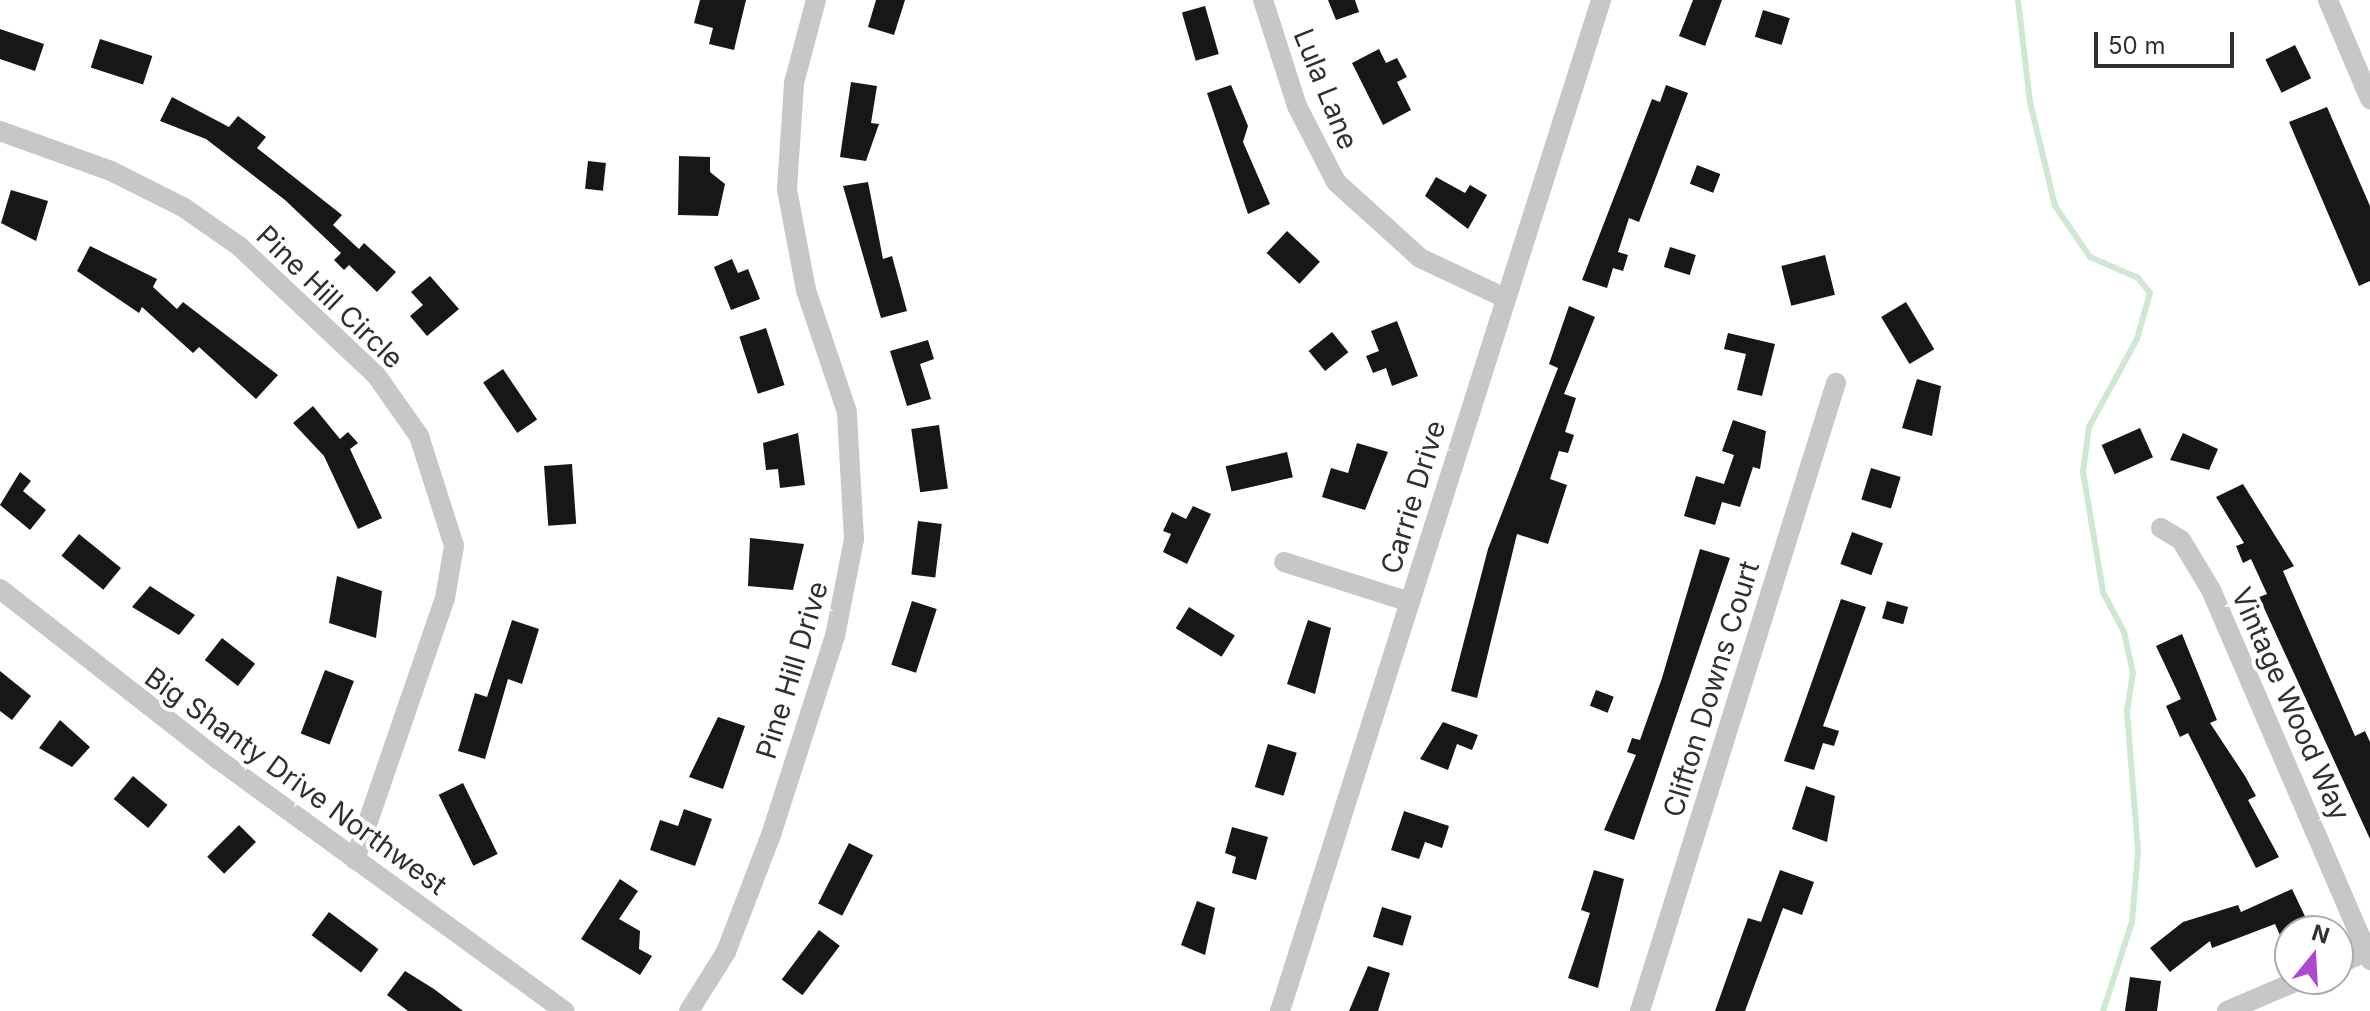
<!DOCTYPE html>
<style>
body{margin:0}
#map{position:relative;width:2370px;height:1011px;overflow:hidden;background:#fff;font-family:Inter,sans-serif}
div>[style]{position:absolute}
[style*='--x']{left:calc(var(--x)*1px);top:calc(var(--y)*1px);width:calc(var(--w)*1px);rotate:calc(var(--a)*1deg)}
.stream>*{height:6px;margin:-3px;padding:0 3px;transform-origin:3px;border-radius:3px;background:#cee8d3}
.building>*{inset:0;background:#171717;transform-origin:0 0}
.minor>*{height:20px;margin:-10px;padding:0 10px;transform-origin:10px;border-radius:10px;background:#c7c7c7}
span{translate:-50% -50%;white-space:nowrap;text-align:center;line-height:1.15;-webkit-text-stroke:8px #fff;paint-order:stroke}
.street-label{font-size:28px;color:#303030}
.north{position:absolute;left:2274px;top:915px;width:80px;height:80px;box-sizing:border-box;background:#fff;border:2px solid #acacac;border-radius:50%;rotate:18deg;font-size:22px;font-weight:700;line-height:32px;text-align:center;color:#303030}
.north::after{content:'';display:block;margin:auto;width:28px;height:36px;background:#ad48d0;clip-path:polygon(50% 0,100% 100%,50% 72%,0 100%)}
.scale{position:absolute;left:2094px;top:32px;width:140px;height:36px;box-sizing:border-box;border:4px solid #303030;border-top:0;padding-left:10px;font-size:24px;line-height:28px;white-space:nowrap;color:#303030;-webkit-text-stroke:6px #fff;paint-order:stroke}
</style>
<div id="map">
<div class="stream">
<div style="--x:2018;--y:0;--w:103;--a:83.3"></div>
<div style="--x:2030;--y:102;--w:107;--a:76.5"></div>
<div style="--x:2055;--y:206;--w:62;--a:55.5"></div>
<div style="--x:2090;--y:257;--w:52;--a:23.6"></div>
<div style="--x:2138;--y:278;--w:19;--a:51"></div>
<div style="--x:2150;--y:293;--w:48;--a:105.8"></div>
<div style="--x:2137;--y:339;--w:100;--a:118.6"></div>
<div style="--x:2089;--y:427;--w:45;--a:97.6"></div>
<div style="--x:2083;--y:472;--w:122;--a:80.5"></div>
<div style="--x:2103;--y:592;--w:45;--a:62.3"></div>
<div style="--x:2124;--y:632;--w:42;--a:77.6"></div>
<div style="--x:2133;--y:673;--w:38;--a:99"></div>
<div style="--x:2127;--y:711;--w:141;--a:85.5"></div>
<div style="--x:2138;--y:852;--w:70;--a:94.9"></div>
<div style="--x:2132;--y:922;--w:94;--a:108"></div>
</div>
<div class="building">
<div style="clip-path:polygon(700px 0,746px 0,734px 50px,709px 44px,713px 28px,694px 23px)"></div>
<div style="clip-path:polygon(876px 0,905px 0,894px 35px,868px 27px)"></div>
<div style="clip-path:polygon(1328px 0,1355px 0,1359px 12px,1336px 20px)"></div>
<div style="clip-path:polygon(1693px 0,1722px 0,1705px 46px,1679px 36px)"></div>
<div style="left:1205px;top:6px;width:50px;height:24px;rotate:74deg"></div>
<div style="left:1763px;top:10px;width:28px;height:28px;rotate:17deg"></div>
<div style="clip-path:polygon(0 29px,44px 44px,35px 71px,0 59px)"></div>
<div style="left:100px;top:39px;width:55px;height:30px;rotate:18deg"></div>
<div style="left:2295px;top:45px;width:37px;height:33px;rotate:64deg"></div>
<div style="clip-path:polygon(1379px 49px,1386px 63px,1397px 58px,1407px 77px,1397px 82px,1411px 110px,1383px 125px,1352px 63px)"></div>
<div style="clip-path:polygon(851px 82px,877px 86px,871px 123px,879px 124px,866px 161px,840px 157px)"></div>
<div style="clip-path:polygon(1231px 85px,1248px 126px,1243px 142px,1270px 204px,1248px 214px,1207px 93px)"></div>
<div style="clip-path:polygon(1666px 85px,1688px 93px,1639px 222px,1629px 218px,1618px 252px,1628px 255px,1623px 271px,1613px 268px,1607px 288px,1582px 280px,1652px 99px,1660px 102px)"></div>
<div style="clip-path:polygon(172px 97px,229px 127px,238px 116px,266px 137px,257px 148px,342px 215px,333px 225px,359px 249px,364px 243px,396px 272px,377px 292px,349px 265px,344px 270px,334px 260px,341px 253px,285px 200px,206px 139px,160px 121px)"></div>
<div style="clip-path:polygon(2327px 107px,2370px 206px,2370px 281px,2359px 286px,2289px 122px)"></div>
<div style="clip-path:polygon(679px 156px,710px 157px,710px 172px,725px 184px,718px 216px,678px 215px)"></div>
<div style="left:588px;top:161px;width:18px;height:28px;rotate:6deg"></div>
<div style="left:1697px;top:165px;width:25px;height:20px;rotate:21deg"></div>
<div style="clip-path:polygon(1436px 177px,1465px 193px,1470px 185px,1487px 195px,1468px 229px,1425px 196px)"></div>
<div style="clip-path:polygon(868px 182px,883px 259px,892px 256px,907px 311px,881px 318px,843px 186px)"></div>
<div style="clip-path:polygon(11px 190px,48px 201px,36px 241px,1px 223px)"></div>
<div style="left:1287px;top:231px;width:45px;height:30px;rotate:43deg"></div>
<div style="clip-path:polygon(90px 246px,157px 279px,153px 287px,177px 309px,183px 302px,278px 375px,256px 399px,199px 347px,193px 353px,142px 307px,139px 313px,77px 271px)"></div>
<div style="left:1670px;top:247px;width:27px;height:21px;rotate:17deg"></div>
<div style="left:1825px;top:255px;width:41px;height:45px;rotate:76deg"></div>
<div style="clip-path:polygon(732px 259px,738px 273px,748px 269px,760px 299px,731px 310px,714px 267px)"></div>
<div style="clip-path:polygon(430px 276px,459px 309px,427px 336px,410px 316px,423px 305px,411px 292px)"></div>
<div style="left:1906px;top:302px;width:55px;height:29px;rotate:59deg"></div>
<div style="clip-path:polygon(1569px 306px,1595px 317px,1564px 394px,1576px 398px,1565px 432px,1574px 435px,1568px 453px,1559px 451px,1550px 479px,1567px 485px,1548px 544px,1517px 534px,1477px 698px,1451px 691px,1488px 549px,1558px 368px,1549px 364px)"></div>
<div style="clip-path:polygon(1397px 321px,1418px 376px,1392px 386px,1386px 368px,1373px 373px,1366px 356px,1379px 351px,1371px 331px)"></div>
<div style="left:766px;top:328px;width:60px;height:28px;rotate:72deg"></div>
<div style="left:1332px;top:332px;width:26px;height:30px;rotate:51deg"></div>
<div style="clip-path:polygon(1728px 333px,1775px 344px,1762px 396px,1737px 390px,1746px 354px,1724px 349px)"></div>
<div style="clip-path:polygon(928px 340px,934px 359px,920px 364px,931px 399px,907px 406px,890px 351px)"></div>
<div style="left:503px;top:369px;width:61px;height:24px;rotate:56deg"></div>
<div style="clip-path:polygon(1917px 379px,1941px 386px,1932px 436px,1902px 428px)"></div>
<div style="clip-path:polygon(313px 406px,340px 439px,348px 432px,358px 443px,350px 449px,382px 518px,358px 529px,324px 456px,293px 423px)"></div>
<div style="clip-path:polygon(1733px 420px,1766px 431px,1760px 469px,1753px 467px,1740px 507px,1722px 502px,1715px 525px,1684px 516px,1696px 476px,1724px 484px,1734px 455px,1722px 451px)"></div>
<div style="left:939px;top:425px;width:64px;height:28px;rotate:82deg"></div>
<div style="left:2140px;top:428px;width:32px;height:42px;rotate:66deg"></div>
<div style="clip-path:polygon(798px 433px,805px 485px,780px 488px,778px 469px,766px 470px,763px 443px)"></div>
<div style="clip-path:polygon(2183px 433px,2218px 449px,2209px 470px,2170px 460px)"></div>
<div style="clip-path:polygon(1357px 443px,1388px 452px,1365px 510px,1322px 497px,1331px 468px,1348px 473px)"></div>
<div style="left:1287px;top:452px;width:26px;height:63px;rotate:77deg"></div>
<div style="left:572px;top:464px;width:60px;height:28px;rotate:86deg"></div>
<div style="left:1871px;top:468px;width:31px;height:33px;rotate:17deg"></div>
<div style="clip-path:polygon(20px 472px,31px 481px,23px 491px,46px 510px,30px 530px,0 505px)"></div>
<div style="clip-path:polygon(2243px 484px,2294px 566px,2283px 571px,2355px 736px,2365px 731px,2370px 742px,2370px 839px,2259px 597px,2267px 594px,2251px 559px,2243px 563px,2236px 546px,2244px 543px,2216px 497px)"></div>
<div style="clip-path:polygon(1193px 506px,1211px 514px,1187px 564px,1163px 552px,1171px 534px,1163px 531px,1172px 512px,1186px 519px)"></div>
<div style="left:918px;top:521px;width:24px;height:54px;rotate:7deg"></div>
<div style="left:1852px;top:532px;width:33px;height:34px;rotate:20deg"></div>
<div style="left:79px;top:534px;width:54px;height:28px;rotate:39deg"></div>
<div style="clip-path:polygon(750px 538px,804px 544px,793px 590px,748px 586px)"></div>
<div style="clip-path:polygon(1700px 549px,1730px 558px,1634px 840px,1604px 830px,1636px 755px,1627px 752px,1632px 738px,1640px 740px,1662px 678px)"></div>
<div style="clip-path:polygon(337px 576px,382px 591px,376px 638px,329px 623px)"></div>
<div style="clip-path:polygon(150px 586px,195px 615px,179px 635px,132px 607px)"></div>
<div style="clip-path:polygon(1841px 599px,1866px 607px,1823px 726px,1839px 731px,1834px 746px,1823px 743px,1814px 770px,1784px 761px)"></div>
<div style="left:912px;top:601px;width:26px;height:67px;rotate:18deg"></div>
<div style="left:1887px;top:601px;width:22px;height:18px;rotate:16deg"></div>
<div style="left:1189px;top:607px;width:54px;height:25px;rotate:32deg"></div>
<div style="clip-path:polygon(512px 620px,539px 629px,522px 684px,508px 679px,485px 759px,458px 751px,475px 693px,487px 697px)"></div>
<div style="clip-path:polygon(1308px 620px,1331px 628px,1315px 694px,1287px 684px)"></div>
<div style="clip-path:polygon(2182px 634px,2217px 720px,2210px 723px,2245px 776px,2256px 796px,2248px 800px,2279px 857px,2256px 868px,2188px 733px,2180px 737px,2166px 706px,2181px 699px,2156px 646px)"></div>
<div style="left:222px;top:638px;width:42px;height:28px;rotate:38deg"></div>
<div style="left:325px;top:670px;width:31px;height:68px;rotate:21deg"></div>
<div style="clip-path:polygon(0 671px,31px 696px,12px 720px,0 711px)"></div>
<div style="left:1596px;top:690px;width:19px;height:17px;rotate:21deg"></div>
<div style="clip-path:polygon(718px 717px,745px 726px,723px 789px,689px 777px)"></div>
<div style="clip-path:polygon(60px 720px,90px 747px,72px 767px,39px 748px)"></div>
<div style="clip-path:polygon(1443px 722px,1478px 735px,1472px 750px,1457px 744px,1448px 770px,1420px 759px)"></div>
<div style="left:1268px;top:744px;width:30px;height:45px;rotate:17deg"></div>
<div style="left:133px;top:776px;width:45px;height:30px;rotate:40deg"></div>
<div style="left:463px;top:783px;width:79px;height:27px;rotate:64deg"></div>
<div style="clip-path:polygon(1806px 786px,1835px 796px,1827px 842px,1792px 829px)"></div>
<div style="clip-path:polygon(684px 809px,712px 819px,695px 866px,650px 850px,660px 820px,678px 826px)"></div>
<div style="clip-path:polygon(1404px 811px,1449px 826px,1442px 848px,1425px 842px,1419px 859px,1391px 850px)"></div>
<div style="left:239px;top:825px;width:24px;height:45px;rotate:45deg"></div>
<div style="clip-path:polygon(1232px 827px,1268px 837px,1256px 880px,1232px 873px,1236px 857px,1225px 853px)"></div>
<div style="left:849px;top:843px;width:27px;height:68px;rotate:27deg"></div>
<div style="clip-path:polygon(1594px 870px,1624px 879px,1598px 988px,1568px 978px,1590px 913px,1581px 910px)"></div>
<div style="clip-path:polygon(1780px 870px,1814px 882px,1802px 915px,1783px 908px,1745px 1011px,1715px 1011px,1748px 918px,1761px 922px)"></div>
<div style="clip-path:polygon(620px 879px,638px 891px,619px 919px,640px 931px,639px 949px,652px 956px,640px 975px,581px 939px)"></div>
<div style="clip-path:polygon(2292px 889px,2312px 931px,2290px 931px,2290px 958px,2275px 924px,2212px 948px,2210px 941px,2170px 972px,2150px 948px,2183px 922px,2238px 905px,2241px 912px)"></div>
<div style="clip-path:polygon(1197px 901px,1215px 908px,1205px 955px,1181px 945px)"></div>
<div style="left:1382px;top:907px;width:31px;height:31px;rotate:17deg"></div>
<div style="left:329px;top:912px;width:62px;height:29px;rotate:37deg"></div>
<div style="left:819px;top:930px;width:26px;height:62px;rotate:37deg"></div>
<div style="clip-path:polygon(1368px 966px,1390px 973px,1378px 1011px,1349px 1011px)"></div>
<div style="clip-path:polygon(405px 971px,434px 989px,463px 1011px,408px 1011px,387px 995px)"></div>
<div style="clip-path:polygon(2130px 977px,2161px 981px,2157px 1011px,2125px 1011px)"></div>
</div>
<div class="minor">
<div style="--x:1263;--y:0;--w:111;--a:72.2"></div>
<div style="--x:1297;--y:106;--w:85;--a:62.8"></div>
<div style="--x:1336;--y:182;--w:113;--a:42.1"></div>
<div style="--x:1420;--y:258;--w:94;--a:25.2"></div>
<div style="--x:2328;--y:0;--w:108;--a:67"></div>
<div style="--x:0;--y:131;--w:118;--a:19.8"></div>
<div style="--x:111;--y:171;--w:80;--a:26.6"></div>
<div style="--x:183;--y:207;--w:68;--a:34.9"></div>
<div style="--x:239;--y:246;--w:188;--a:43.3"></div>
<div style="--x:376;--y:375;--w:75;--a:54.8"></div>
<div style="--x:419;--y:436;--w:115;--a:72.3"></div>
<div style="--x:454;--y:546;--w:53;--a:99.8"></div>
<div style="--x:445;--y:598;--w:277;--a:109"></div>
<div style="--x:2161;--y:528;--w:23;--a:31"></div>
<div style="--x:2181;--y:540;--w:58;--a:59"></div>
<div style="--x:2211;--y:590;--w:403;--a:66.7"></div>
<div style="--x:1284;--y:562;--w:132;--a:17.6"></div>
<div style="--x:0;--y:589;--w:278;--a:38"></div>
<div style="--x:219;--y:760;--w:427;--a:36"></div>
<div style="--x:2338;--y:964;--w:30;--a:-23"></div>
<div style="--x:689;--y:1011;--w:70;--a:-57.9"></div>
<div style="--x:726;--y:952;--w:125;--a:-69"></div>
<div style="--x:771;--y:835;--w:209;--a:-72.2"></div>
<div style="--x:835;--y:636;--w:99;--a:-78.9"></div>
<div style="--x:854;--y:539;--w:127;--a:-93.2"></div>
<div style="--x:847;--y:412;--w:129;--a:-108.6"></div>
<div style="--x:806;--y:290;--w:103;--a:-100.7"></div>
<div style="--x:787;--y:189;--w:106;--a:-86.2"></div>
<div style="--x:794;--y:83;--w:86;--a:-75.2"></div>
<div style="--x:1280;--y:1011;--w:1061;--a:-72.38"></div>
<div style="--x:1640;--y:1011;--w:658;--a:-72.67"></div>
<div style="--x:2227;--y:1011;--w:82;--a:-23.1"></div>
</div>
<div class="street-label">
<span style="left:1326px;top:89px;rotate:68deg">Lula Lane</span>
<span style="left:330px;top:297px;rotate:44deg">Pine Hill Circle</span>
<span style="left:1413px;top:497px;rotate:-73deg">Carrie Drive</span>
<span style="left:792px;top:670px;rotate:-73deg">Pine Hill Drive</span>
<span style="left:1711px;top:689px;rotate:-73deg">Clifton Downs Court</span>
<span style="left:2291px;top:704px;rotate:66deg">Vintage Wood Way</span>
<span style="left:296px;top:781px;rotate:36deg">Big Shanty Drive Northwest</span>
</div>
<div class="north">N</div>
<div class="scale">50 m</div>
</div>
